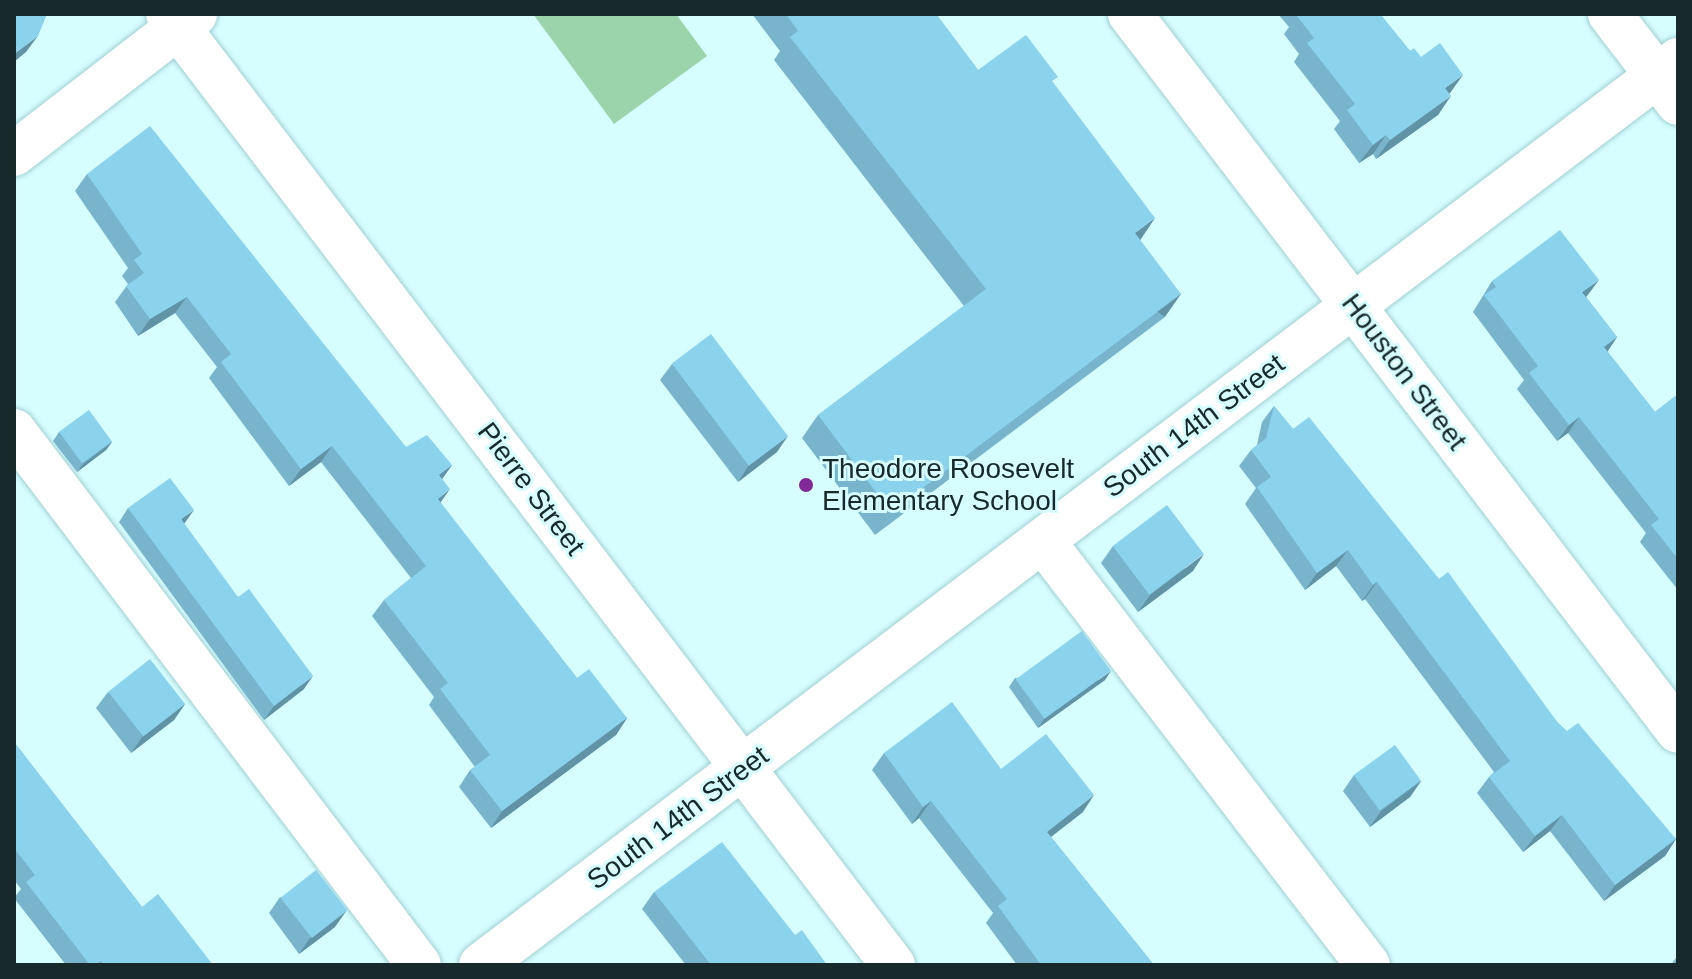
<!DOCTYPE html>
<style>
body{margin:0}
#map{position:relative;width:1692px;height:979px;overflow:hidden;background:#d6fdff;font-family:Arial,sans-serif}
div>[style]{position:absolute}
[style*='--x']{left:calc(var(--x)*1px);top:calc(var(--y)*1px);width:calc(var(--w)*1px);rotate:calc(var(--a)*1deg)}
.green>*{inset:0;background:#9bd3ab}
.roads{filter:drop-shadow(0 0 2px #a0cfd2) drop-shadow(0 0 2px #a0cfd2)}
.minor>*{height:44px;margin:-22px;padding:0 22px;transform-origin:22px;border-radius:22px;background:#fff}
.wall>*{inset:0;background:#78b5cc}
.shaded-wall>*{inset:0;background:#6193a6;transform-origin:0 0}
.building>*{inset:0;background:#8bd2ed;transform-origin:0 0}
.dots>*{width:22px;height:22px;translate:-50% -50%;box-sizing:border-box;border:4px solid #d6fdff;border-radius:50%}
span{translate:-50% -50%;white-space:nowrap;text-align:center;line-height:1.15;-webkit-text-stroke:6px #d6fdff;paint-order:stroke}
.street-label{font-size:28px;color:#17292b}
.poi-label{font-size:28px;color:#17292b}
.left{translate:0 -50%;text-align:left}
.frame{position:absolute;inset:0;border:16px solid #17292b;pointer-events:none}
</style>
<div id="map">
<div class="green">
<div style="clip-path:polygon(533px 14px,676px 14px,707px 56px,614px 124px)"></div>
</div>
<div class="roads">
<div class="minor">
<div style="--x:168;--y:14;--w:1196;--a:52.68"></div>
<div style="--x:1130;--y:14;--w:902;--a:52.61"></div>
<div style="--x:1610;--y:14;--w:112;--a:52.6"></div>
<div style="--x:14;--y:154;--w:229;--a:-37.7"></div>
<div style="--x:14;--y:431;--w:670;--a:52.82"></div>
<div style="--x:1043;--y:541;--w:534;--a:52.53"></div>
<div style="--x:481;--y:965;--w:1501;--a:-37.09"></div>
</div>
</div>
<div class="wall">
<div style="clip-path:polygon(752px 14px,936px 14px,978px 70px,1053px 83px,1140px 240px,1165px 317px,875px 535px,802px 438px,818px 415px,964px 306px,774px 60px,780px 51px)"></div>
<div style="clip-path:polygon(1278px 14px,1380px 14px,1410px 51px,1449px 94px,1438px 115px,1376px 159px,1373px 154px,1359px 163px,1334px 129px,1340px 121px,1294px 62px,1299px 54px,1284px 34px,1289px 27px)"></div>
<div style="clip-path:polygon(87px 174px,406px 447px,452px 465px,442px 479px,440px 503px,577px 678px,627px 718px,616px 735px,491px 828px,459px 787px,470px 770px,475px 767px,429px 705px,434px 697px,372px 616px,384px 600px,411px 578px,321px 462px,289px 486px,209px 378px,217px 367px,175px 313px,138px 336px,115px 302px,128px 284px,122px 276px,128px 268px,75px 191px)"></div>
<div style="clip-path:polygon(1492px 281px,1586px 297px,1617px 337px,1607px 351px,1655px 412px,1678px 394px,1678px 590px,1640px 542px,1646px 533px,1568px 433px,1557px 441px,1517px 389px,1524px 380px,1473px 312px)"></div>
<div style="clip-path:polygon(672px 364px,777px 452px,738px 482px,660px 380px)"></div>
<div style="clip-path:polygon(1274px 406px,1293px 429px,1439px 579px,1558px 723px,1676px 839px,1665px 856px,1604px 901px,1550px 831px,1523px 852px,1477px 793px,1489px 777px,1494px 772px,1365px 599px,1362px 601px,1336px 566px,1305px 590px,1245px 504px,1256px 488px,1239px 466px,1251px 450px,1257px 445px,1262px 422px)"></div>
<div style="clip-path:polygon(59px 432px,112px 442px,106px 450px,77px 472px,53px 441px)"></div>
<div style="clip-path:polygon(128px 508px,184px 524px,304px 689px,264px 720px,119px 522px)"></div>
<div style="clip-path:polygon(1113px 546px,1193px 571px,1138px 612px,1101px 563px)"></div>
<div style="clip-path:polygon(1015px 678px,1105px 680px,1038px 728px,1009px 687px)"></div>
<div style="clip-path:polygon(108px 692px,185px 704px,174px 720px,131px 753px,96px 708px)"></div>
<div style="clip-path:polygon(14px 742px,142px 907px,213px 965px,66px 965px,14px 898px,21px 889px,14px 880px)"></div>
<div style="clip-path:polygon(884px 753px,1001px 769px,1083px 812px,1051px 837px,1154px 965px,1017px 965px,986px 923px,993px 913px,919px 818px,912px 824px,872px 770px)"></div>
<div style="clip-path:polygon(1354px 775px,1421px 781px,1410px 797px,1370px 827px,1343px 791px)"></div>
<div style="clip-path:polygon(654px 892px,795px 935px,827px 965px,686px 965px,642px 909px)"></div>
<div style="clip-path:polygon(280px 897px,335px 927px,299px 954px,269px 913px)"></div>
<div style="clip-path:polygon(1678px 955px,1678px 965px,1671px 965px)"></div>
</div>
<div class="shaded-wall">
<div style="clip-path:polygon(38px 36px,26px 52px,14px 62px,14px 54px)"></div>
<div style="clip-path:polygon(1463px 75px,1450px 93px,1432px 107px,1445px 88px)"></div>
<div style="clip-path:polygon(1451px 96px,1438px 115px,1376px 159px,1390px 140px)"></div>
<div style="clip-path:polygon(1386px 135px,1373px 154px,1359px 163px,1373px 145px)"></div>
<div style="clip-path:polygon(1155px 218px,1139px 242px,1135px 233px)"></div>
<div style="clip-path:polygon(1599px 280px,1587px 296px,1571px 309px,1582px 292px)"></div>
<div style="left:1181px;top:294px;width:28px;height:363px;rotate:125deg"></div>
<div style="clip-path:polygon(187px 297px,175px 313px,138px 336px,150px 319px)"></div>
<div style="clip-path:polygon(1617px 337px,1606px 354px,1604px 347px)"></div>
<div style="clip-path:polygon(1579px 417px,1568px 433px,1557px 441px,1569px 425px)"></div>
<div style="clip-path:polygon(788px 436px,777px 452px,738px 482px,749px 465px)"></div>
<div style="clip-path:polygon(112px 442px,106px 450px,77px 472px,83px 464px)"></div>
<div style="clip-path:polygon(332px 446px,321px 462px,289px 486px,301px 469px)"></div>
<div style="clip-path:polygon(452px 465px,440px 482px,439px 475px)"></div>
<div style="clip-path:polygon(450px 489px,438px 506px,438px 499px)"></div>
<div style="clip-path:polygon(194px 510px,184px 524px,181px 519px)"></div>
<div style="clip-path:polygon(1348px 550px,1336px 566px,1305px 590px,1317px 573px)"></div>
<div style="clip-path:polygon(1204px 554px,1193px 571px,1138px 612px,1150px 595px)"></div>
<div style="clip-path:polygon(1377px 582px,1365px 599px,1362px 601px,1373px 585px)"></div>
<div style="clip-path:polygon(1111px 671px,1105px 680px,1038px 728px,1044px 719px)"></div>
<div style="clip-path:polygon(313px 676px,304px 689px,264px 720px,274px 706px)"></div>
<div style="clip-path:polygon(185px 704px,174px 720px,131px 753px,143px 736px)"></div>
<div style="clip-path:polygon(627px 718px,616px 735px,491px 828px,502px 811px)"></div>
<div style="clip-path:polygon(1421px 781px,1410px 797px,1370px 827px,1381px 811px)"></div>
<div style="clip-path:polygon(1094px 795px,1083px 812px,1035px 849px,1047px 832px)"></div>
<div style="clip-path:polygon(931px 801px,919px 818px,912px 824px,923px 807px)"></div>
<div style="clip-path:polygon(1562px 815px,1550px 831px,1523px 852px,1535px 836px)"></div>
<div style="clip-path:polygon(1676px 839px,1665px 856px,1604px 901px,1615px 885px)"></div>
<div style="clip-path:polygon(347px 910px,335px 927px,299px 954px,310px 938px)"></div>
</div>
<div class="building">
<div style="clip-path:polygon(14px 14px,47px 14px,38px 36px,14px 54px)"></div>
<div style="clip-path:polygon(786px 14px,936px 14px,978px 70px,1026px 35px,1058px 77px,1052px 81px,1155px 218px,1135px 233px,1181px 294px,891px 512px,818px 415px,986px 289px,790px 37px,798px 31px)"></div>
<div style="clip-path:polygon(1299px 14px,1380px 14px,1410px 51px,1414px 48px,1421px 57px,1440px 43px,1463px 75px,1445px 88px,1451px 96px,1390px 140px,1386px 135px,1373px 145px,1347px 110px,1355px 104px,1307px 43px,1314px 38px,1297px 16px)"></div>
<div style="clip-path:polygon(150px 126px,406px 447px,427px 435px,452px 465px,439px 475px,450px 489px,438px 499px,577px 678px,589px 669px,627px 718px,502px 811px,470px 770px,490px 755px,440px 689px,448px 683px,384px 600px,426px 566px,332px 446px,301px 469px,221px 362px,231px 354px,187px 297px,150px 319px,126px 286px,144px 273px,134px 260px,142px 254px,87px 174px)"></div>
<div style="clip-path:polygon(1560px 230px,1599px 280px,1582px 292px,1617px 337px,1604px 347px,1655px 412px,1678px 394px,1678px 559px,1651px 525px,1659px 519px,1579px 417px,1569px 425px,1529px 373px,1538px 366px,1484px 295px,1496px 287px,1492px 281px)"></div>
<div style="left:711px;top:334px;width:128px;height:49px;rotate:53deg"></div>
<div style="clip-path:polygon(1274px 406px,1293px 429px,1309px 417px,1439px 579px,1448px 572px,1558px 723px,1567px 731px,1578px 723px,1676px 839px,1615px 885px,1562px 815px,1535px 836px,1489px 777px,1510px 761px,1377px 582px,1373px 585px,1348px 550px,1317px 573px,1257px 487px,1271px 477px,1251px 450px,1266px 438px)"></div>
<div style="left:89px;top:410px;width:39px;height:37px;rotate:54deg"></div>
<div style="clip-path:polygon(170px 478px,194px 510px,181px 519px,238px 597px,249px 589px,313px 676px,274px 706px,128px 508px)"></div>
<div style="left:1167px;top:505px;width:61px;height:68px;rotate:53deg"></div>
<div style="left:1082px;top:631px;width:49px;height:82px;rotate:54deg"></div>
<div style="left:150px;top:659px;width:57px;height:53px;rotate:52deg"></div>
<div style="clip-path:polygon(952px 702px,1001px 769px,1046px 734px,1094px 795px,1047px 832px,1154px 965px,1041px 965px,998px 906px,1007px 899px,931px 801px,923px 807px,884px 753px)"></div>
<div style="clip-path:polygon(14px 742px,142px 907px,158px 894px,213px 965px,104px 965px,101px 961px,94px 965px,90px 965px,26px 882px,35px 875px,14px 848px)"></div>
<div style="left:1395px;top:745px;width:44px;height:51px;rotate:54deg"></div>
<div style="clip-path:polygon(722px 842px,795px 935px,802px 930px,827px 965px,711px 965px,654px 892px)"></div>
<div style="left:316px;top:870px;width:51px;height:45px;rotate:52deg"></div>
</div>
<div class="dots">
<div style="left:806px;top:485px;background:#812997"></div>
</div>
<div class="street-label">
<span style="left:1404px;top:372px;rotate:53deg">Houston Street</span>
<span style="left:1194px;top:426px;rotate:-37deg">South 14th Street</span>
<span style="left:531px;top:489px;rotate:53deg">Pierre Street</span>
<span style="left:678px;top:818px;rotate:-37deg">South 14th Street</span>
</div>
<div class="poi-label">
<span class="left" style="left:822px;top:485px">Theodore Roosevelt<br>Elementary School</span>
</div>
<div class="frame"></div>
</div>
